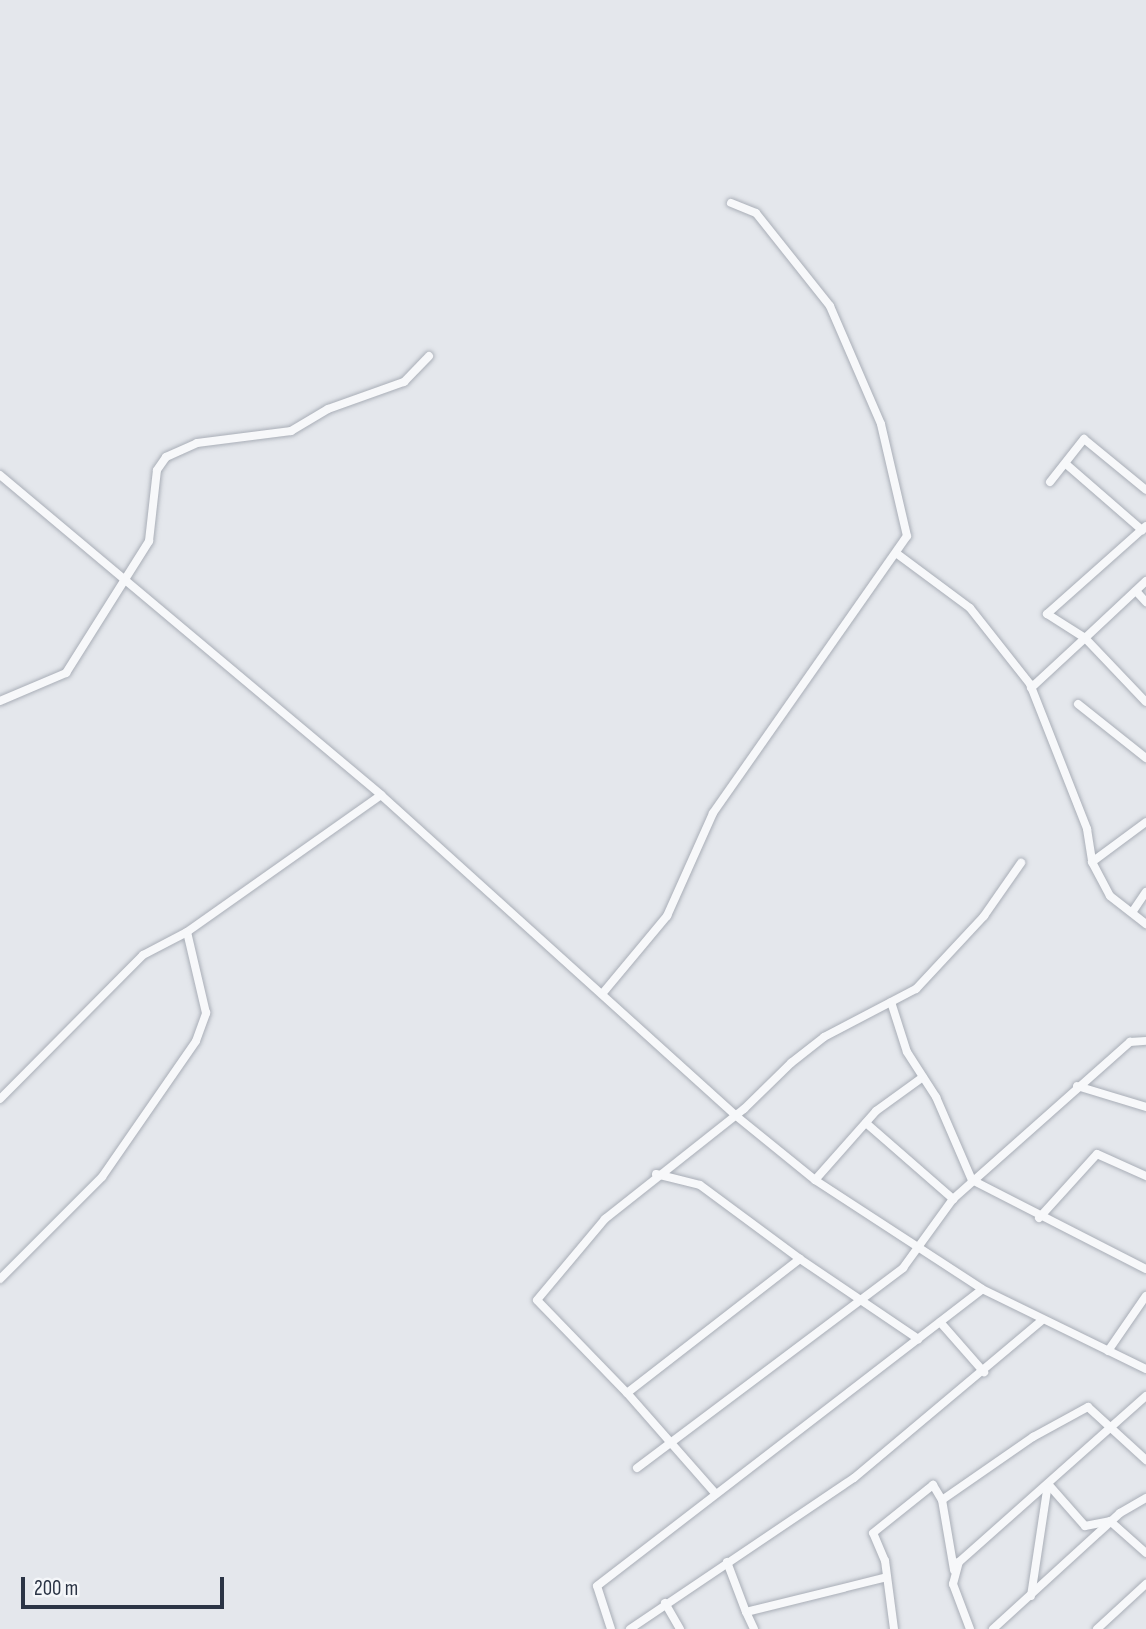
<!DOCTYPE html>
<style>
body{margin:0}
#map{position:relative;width:1146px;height:1629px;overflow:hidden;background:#e4e7ec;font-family:"Sofia Sans Condensed",sans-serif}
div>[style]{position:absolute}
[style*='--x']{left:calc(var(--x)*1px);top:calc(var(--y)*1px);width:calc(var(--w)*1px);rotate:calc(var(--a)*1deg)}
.roads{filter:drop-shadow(0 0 2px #a9aeb7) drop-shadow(0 0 2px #a9aeb7)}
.minor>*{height:8px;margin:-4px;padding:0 4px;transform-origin:4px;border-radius:4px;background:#f7f8fa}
span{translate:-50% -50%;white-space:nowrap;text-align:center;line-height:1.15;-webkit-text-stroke:5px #f4f6f9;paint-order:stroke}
.scale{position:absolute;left:21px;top:1577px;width:203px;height:32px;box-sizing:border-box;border:4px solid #2b3445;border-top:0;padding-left:9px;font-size:21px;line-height:24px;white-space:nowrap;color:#2b3445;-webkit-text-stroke:5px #f4f6f9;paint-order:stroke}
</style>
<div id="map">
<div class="roads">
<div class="minor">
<div style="--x:1066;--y:464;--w:101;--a:41"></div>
<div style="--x:0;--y:475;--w:498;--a:40"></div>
<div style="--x:381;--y:795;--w:477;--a:42.1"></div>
<div style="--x:735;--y:1115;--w:103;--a:39.1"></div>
<div style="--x:815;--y:1180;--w:199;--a:33.1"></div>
<div style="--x:982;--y:1289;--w:182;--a:26"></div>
<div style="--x:1050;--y:482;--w:55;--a:-51.7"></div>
<div style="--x:1084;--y:439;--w:80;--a:39.4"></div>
<div style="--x:896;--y:553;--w:92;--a:36.6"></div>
<div style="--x:970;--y:608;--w:97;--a:51.7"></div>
<div style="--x:1030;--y:684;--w:156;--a:68.5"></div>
<div style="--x:1087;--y:829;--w:33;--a:81"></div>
<div style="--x:1092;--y:862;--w:38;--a:62"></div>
<div style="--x:1110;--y:896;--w:46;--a:37.9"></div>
<div style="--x:1146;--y:581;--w:83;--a:136.9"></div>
<div style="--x:1085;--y:638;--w:88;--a:46.4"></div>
<div style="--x:1136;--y:591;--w:15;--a:48"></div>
<div style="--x:1031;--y:688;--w:74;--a:-42.8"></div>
<div style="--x:1085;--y:638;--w:45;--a:-147.7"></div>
<div style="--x:1047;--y:614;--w:132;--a:-41.6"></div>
<div style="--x:0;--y:701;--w:72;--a:-23"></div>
<div style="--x:66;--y:673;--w:156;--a:-57.8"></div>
<div style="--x:149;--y:541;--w:71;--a:-83.6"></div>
<div style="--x:157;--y:470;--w:16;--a:-55"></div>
<div style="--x:166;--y:457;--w:34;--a:-24"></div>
<div style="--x:197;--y:443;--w:95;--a:-7.3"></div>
<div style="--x:291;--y:431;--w:43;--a:-30.7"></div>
<div style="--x:328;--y:409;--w:81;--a:-19.6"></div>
<div style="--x:404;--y:382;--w:36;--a:-46"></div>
<div style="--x:1078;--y:704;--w:87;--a:38.5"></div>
<div style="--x:1092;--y:862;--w:67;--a:-36.5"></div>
<div style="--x:1133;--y:911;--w:23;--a:-56"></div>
<div style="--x:602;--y:994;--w:102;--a:-50.2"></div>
<div style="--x:667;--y:916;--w:113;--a:-65.9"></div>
<div style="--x:713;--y:813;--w:338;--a:-55"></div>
<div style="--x:907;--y:536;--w:115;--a:-103.1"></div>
<div style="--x:881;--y:424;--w:129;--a:-113.4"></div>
<div style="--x:830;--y:306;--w:119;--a:-128.5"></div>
<div style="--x:756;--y:213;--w:27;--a:-158"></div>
<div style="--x:891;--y:1002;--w:52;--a:72.3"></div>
<div style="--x:907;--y:1052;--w:54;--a:57.2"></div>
<div style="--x:936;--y:1097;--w:90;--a:66.6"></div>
<div style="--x:972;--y:1180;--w:195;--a:27.1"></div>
<div style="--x:1077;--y:1086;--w:72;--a:16.9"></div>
<div style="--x:0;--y:1099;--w:203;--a:-45.2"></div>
<div style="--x:143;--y:955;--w:50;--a:-27.6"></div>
<div style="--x:187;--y:932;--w:237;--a:-35.2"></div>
<div style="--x:866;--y:1123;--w:116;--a:41.1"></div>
<div style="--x:656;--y:1174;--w:45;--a:14"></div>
<div style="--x:700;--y:1185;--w:124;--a:36.5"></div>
<div style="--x:815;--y:1180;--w:92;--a:-48.5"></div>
<div style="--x:876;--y:1111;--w:58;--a:-35.9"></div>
<div style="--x:1039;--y:1218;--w:86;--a:-47.8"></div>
<div style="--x:1097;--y:1154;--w:54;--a:24.2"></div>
<div style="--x:0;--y:1279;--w:144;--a:-45"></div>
<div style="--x:102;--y:1177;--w:165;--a:-55.3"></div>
<div style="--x:196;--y:1041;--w:30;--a:-70"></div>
<div style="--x:206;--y:1013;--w:83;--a:-103.2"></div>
<div style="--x:940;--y:1322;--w:67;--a:48.7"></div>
<div style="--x:1108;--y:1351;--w:67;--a:-55.4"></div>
<div style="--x:627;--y:1393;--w:129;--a:-134.1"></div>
<div style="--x:537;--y:1300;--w:106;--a:-50"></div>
<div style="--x:605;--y:1219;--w:177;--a:-38.4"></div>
<div style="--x:744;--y:1109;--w:66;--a:-44.4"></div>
<div style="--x:791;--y:1063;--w:42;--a:-38.2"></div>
<div style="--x:824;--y:1037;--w:104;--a:-27.6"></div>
<div style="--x:916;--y:989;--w:100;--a:-47"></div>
<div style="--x:984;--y:916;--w:65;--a:-55.1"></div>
<div style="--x:637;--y:1468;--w:333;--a:-36.9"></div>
<div style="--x:903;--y:1268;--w:85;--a:-54.1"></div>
<div style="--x:953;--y:1199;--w:237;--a:-41.6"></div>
<div style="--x:1130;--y:1042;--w:16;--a:-4"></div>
<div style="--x:715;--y:1493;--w:133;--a:-131.3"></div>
<div style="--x:627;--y:1393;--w:219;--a:-37.8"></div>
<div style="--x:800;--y:1259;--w:143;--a:34.1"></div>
<div style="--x:727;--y:1562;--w:53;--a:69.2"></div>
<div style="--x:954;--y:1570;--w:71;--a:-99.7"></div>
<div style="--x:942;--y:1500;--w:111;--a:-34.7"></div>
<div style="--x:1033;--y:1437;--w:63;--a:-28.6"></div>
<div style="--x:1088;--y:1407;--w:79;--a:42.4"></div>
<div style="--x:1031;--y:1596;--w:113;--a:-81.4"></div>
<div style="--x:1048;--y:1484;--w:56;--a:48.6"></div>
<div style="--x:1085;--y:1526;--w:25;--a:-11"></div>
<div style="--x:1110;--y:1521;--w:48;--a:41.6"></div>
<div style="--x:665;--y:1603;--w:30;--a:60"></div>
<div style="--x:611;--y:1629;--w:45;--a:-108"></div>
<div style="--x:597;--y:1586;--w:486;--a:-37.6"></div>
<div style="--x:630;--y:1629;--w:270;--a:-34"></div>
<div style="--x:854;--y:1478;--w:246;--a:-40"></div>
<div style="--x:754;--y:1629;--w:19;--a:-115"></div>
<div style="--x:746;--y:1612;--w:145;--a:-13.9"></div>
<div style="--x:894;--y:1629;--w:69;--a:-97.5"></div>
<div style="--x:885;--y:1561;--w:30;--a:-113"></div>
<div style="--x:873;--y:1533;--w:77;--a:-38.7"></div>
<div style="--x:933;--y:1485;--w:17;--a:59"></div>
<div style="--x:970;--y:1629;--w:48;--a:-110.7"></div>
<div style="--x:953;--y:1584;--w:23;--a:-75"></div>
<div style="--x:959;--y:1562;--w:250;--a:-41.6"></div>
<div style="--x:993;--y:1629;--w:172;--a:-42.4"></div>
<div style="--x:1120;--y:1513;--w:30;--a:-30"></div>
<div style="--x:1097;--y:1629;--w:67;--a:-42.6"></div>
</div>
</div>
<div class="scale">200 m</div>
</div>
